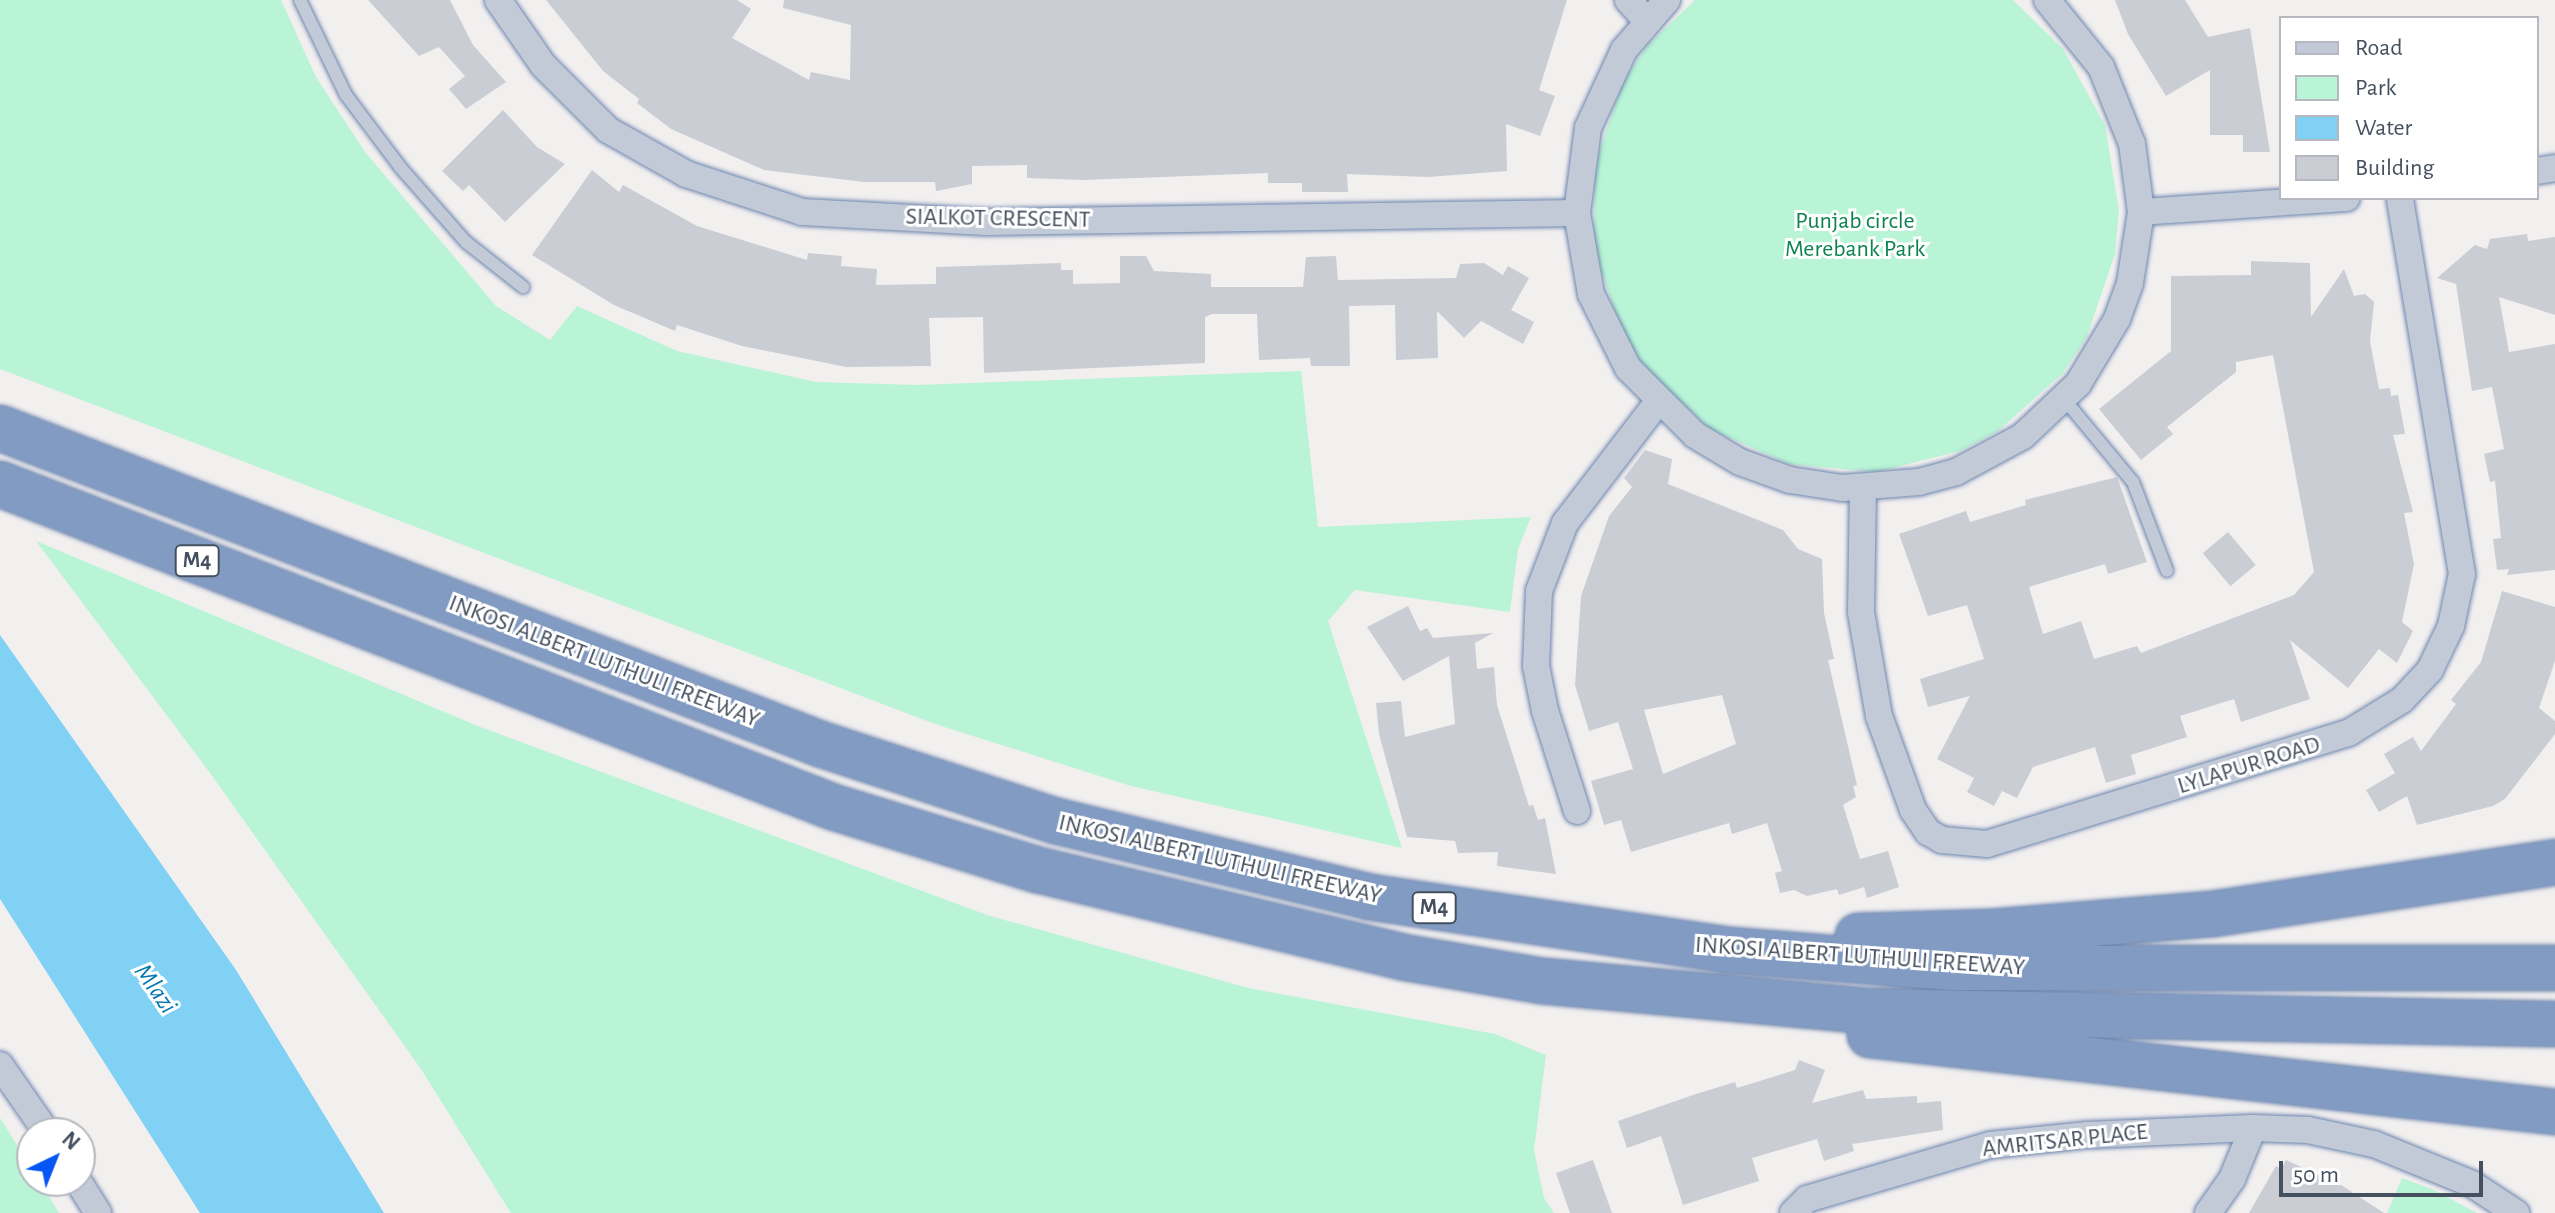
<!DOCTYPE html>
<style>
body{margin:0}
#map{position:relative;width:2555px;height:1213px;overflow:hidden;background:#f2efef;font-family:"Alegreya Sans",sans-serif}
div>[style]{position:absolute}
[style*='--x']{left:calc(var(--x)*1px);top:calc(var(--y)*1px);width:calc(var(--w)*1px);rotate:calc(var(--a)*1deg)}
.green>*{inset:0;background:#b9f4d6}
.water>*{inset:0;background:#81d1f5}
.building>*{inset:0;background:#cbcdd5;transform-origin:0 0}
.roads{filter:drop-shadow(0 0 2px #6d86af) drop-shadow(0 0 2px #6d86af)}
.lane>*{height:12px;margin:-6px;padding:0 6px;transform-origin:6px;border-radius:6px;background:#c1cad6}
.street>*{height:26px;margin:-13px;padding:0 13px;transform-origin:13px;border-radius:13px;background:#c1cad6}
.highway>*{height:44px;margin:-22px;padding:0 22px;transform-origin:22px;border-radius:22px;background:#829bc3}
span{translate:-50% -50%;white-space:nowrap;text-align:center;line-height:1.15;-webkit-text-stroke:6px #fff;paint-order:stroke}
.shield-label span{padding:2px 6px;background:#fff;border:2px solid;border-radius:6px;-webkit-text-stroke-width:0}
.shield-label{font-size:22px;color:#45505f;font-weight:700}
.street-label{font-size:24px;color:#45505f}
.park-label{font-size:24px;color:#0d8354}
.water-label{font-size:26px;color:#0179af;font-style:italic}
.legend{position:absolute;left:2279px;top:16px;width:260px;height:184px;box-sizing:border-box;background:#fff;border:2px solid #b5b9bf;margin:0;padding:10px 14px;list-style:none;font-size:24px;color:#45505f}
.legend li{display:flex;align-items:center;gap:16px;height:40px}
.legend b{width:40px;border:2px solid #b5b9bf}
.north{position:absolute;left:16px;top:1117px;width:80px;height:80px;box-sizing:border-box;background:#fff;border:2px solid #b5b9bf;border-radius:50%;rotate:43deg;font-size:22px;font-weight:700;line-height:32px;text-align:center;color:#45505f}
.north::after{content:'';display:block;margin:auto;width:28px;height:36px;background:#0656f5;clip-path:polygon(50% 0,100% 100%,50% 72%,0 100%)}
.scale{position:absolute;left:2279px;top:1161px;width:204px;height:36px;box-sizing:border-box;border:4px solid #45505f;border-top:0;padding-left:10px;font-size:24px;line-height:28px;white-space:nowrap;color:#45505f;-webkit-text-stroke:6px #fff;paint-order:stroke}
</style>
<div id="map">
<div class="green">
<div style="clip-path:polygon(0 0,281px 0,316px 77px,365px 152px,496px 306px,550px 340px,577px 306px,677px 351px,816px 382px,917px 385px,1301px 371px,1318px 527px,1531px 517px,1518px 549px,1510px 612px,1355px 590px,1328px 621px,1402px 848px,1131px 786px,935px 724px,0 369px)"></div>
<div style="clip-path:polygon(1695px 0,2013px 0,2063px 49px,2105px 125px,2119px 211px,2115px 254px,2087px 336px,2063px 373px,1998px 431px,1960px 451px,1876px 472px,1789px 464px,1710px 429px,1646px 370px,1623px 333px,1594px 251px,1595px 164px,1623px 82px,1647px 46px)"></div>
<div style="clip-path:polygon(36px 541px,478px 726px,987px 915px,1248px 988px,1495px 1034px,1546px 1055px,1534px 1150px,1544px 1198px,1554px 1213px,511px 1213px,421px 1069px,210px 773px)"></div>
<div style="clip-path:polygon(0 1118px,32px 1169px,32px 1181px,40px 1181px,59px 1213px,0 1213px)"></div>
<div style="clip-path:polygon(2402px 1178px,2434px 1190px,2477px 1213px,2387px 1213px)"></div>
</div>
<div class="water">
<div style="clip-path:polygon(0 635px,236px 970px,384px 1213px,200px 1213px,0 899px)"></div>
</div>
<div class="building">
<div style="clip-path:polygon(368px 0,450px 0,473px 45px,506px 82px,466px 109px,449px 89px,465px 76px,439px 47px,419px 56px)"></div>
<div style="clip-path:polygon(546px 0,737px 0,751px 9px,732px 38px,809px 80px,811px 72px,850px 80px,851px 25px,783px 8px,784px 0,1567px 0,1539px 90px,1555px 96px,1540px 136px,1506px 124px,1507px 171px,1428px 177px,1347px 174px,1348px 192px,1302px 192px,1302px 183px,1268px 183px,1268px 173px,1084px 180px,1027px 178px,1027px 165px,972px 166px,972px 184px,936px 191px,935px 182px,864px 182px,764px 170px,671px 129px,637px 103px,639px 99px,603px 71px)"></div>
<div style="clip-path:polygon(2115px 0,2185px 0,2208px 37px,2250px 28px,2270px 152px,2243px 152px,2243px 135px,2210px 135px,2210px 70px,2166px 96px,2128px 34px)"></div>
<div style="clip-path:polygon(503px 110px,537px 147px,565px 164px,505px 222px,469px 185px,463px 191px,442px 171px)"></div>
<div style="clip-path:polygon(592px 170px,619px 192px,623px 185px,697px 226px,807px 260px,808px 253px,842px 256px,841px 266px,877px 269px,876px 285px,936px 284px,936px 267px,1061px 263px,1061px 270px,1073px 270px,1073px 284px,1120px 283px,1120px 256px,1146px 256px,1154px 271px,1211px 274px,1211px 287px,1303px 287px,1306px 257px,1336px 256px,1338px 280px,1456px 278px,1460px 264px,1484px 263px,1503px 275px,1508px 266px,1529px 278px,1511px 310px,1534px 322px,1523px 344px,1481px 321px,1464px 338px,1437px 311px,1438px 358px,1396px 360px,1395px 305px,1349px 306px,1350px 366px,1311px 366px,1310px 358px,1259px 360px,1257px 314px,1212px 314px,1205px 317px,1205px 363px,984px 373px,983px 317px,929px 318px,931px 366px,846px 367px,742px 346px,677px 325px,675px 331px,614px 305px,532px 255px)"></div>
<div style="clip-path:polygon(2527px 234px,2528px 241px,2555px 237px,2555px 315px,2499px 297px,2509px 352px,2555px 344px,2555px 570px,2507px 575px,2509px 569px,2497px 570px,2493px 539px,2501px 538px,2495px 481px,2490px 482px,2484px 454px,2504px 449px,2492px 387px,2472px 391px,2456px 284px,2437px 278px,2475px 245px,2487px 249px,2490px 239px)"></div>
<div style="clip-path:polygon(2251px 261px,2310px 263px,2311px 317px,2344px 269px,2354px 296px,2365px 294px,2374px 302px,2370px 341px,2379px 389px,2390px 388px,2391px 396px,2398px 395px,2405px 434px,2393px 435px,2413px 512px,2404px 513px,2414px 564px,2402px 622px,2413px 631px,2397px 663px,2379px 649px,2348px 688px,2290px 640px,2310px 699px,2241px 722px,2234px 699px,2180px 716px,2187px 737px,2131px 755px,2136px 774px,2106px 783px,2095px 747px,2033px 767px,2017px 798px,2002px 791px,1994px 806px,1967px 792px,1974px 778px,1937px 759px,1970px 696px,1928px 707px,1920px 679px,1984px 659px,1967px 605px,1928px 616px,1899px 534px,1966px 511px,1970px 522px,2026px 505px,2025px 500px,2117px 477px,2147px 562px,2108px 574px,2105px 564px,2029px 587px,2043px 634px,2081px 621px,2094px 659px,2137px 646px,2141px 653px,2294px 595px,2314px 572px,2273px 355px,2236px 362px,2236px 372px,2167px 427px,2173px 434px,2141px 460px,2099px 409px,2171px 351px,2171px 276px,2251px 275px)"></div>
<div style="clip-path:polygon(evenodd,1645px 450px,1672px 459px,1668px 484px,1783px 530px,1798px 549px,1822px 559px,1824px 613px,1834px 659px,1828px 660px,1857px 785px,1853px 786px,1856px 797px,1843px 805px,1860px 859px,1888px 851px,1899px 887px,1867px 898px,1864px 887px,1839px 895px,1837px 889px,1807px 896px,1794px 890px,1780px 893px,1775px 873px,1782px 871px,1767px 823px,1732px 834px,1729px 823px,1631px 852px,1621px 820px,1604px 825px,1591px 781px,1633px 769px,1618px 722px,1589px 731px,1575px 685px,1581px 596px,1609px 516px,1632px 487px,1624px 478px,1645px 450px,1722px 695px,1736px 744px,1663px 774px,1644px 710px,1722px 695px)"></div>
<div style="left:2228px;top:532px;width:43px;height:33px;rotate:50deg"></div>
<div style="clip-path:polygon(2502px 591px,2555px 607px,2555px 661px,2539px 708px,2555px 721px,2555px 734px,2505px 799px,2493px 806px,2417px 825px,2407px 796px,2379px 812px,2366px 790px,2395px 773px,2384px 754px,2413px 737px,2421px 751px,2456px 704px,2451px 700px,2481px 662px)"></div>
<div style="clip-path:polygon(1408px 606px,1420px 631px,1427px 628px,1433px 638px,1493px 633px,1475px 643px,1477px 669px,1494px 667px,1497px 705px,1529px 806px,1533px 805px,1538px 820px,1545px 818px,1556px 874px,1497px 866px,1498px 852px,1458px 853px,1455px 841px,1407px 837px,1379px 734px,1376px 703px,1401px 701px,1405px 737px,1455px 724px,1449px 656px,1403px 681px,1367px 627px)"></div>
<div style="clip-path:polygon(1799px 1060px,1825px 1070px,1812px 1103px,1863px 1090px,1866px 1099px,1917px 1096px,1917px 1103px,1941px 1101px,1943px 1130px,1852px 1144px,1854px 1151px,1824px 1161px,1817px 1139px,1752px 1158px,1759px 1181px,1683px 1205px,1661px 1136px,1627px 1148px,1618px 1121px,1696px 1094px,1735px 1082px,1737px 1088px,1795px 1070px)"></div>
<div style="clip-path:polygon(1593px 1160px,1612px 1213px,1570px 1213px,1556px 1173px)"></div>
<div style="clip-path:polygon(2286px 1160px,2341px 1185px,2384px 1213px,2249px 1213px,2276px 1166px,2281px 1169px)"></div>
</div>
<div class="roads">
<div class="lane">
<div style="--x:300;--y:0;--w:106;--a:64.2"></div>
<div style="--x:346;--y:95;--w:90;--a:53.1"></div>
<div style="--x:400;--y:167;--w:100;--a:48.7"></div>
<div style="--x:466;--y:242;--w:73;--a:38.3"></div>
<div style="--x:2064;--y:399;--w:108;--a:50.3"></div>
<div style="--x:2133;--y:482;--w:95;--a:69.1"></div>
</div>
<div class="street">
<div style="--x:498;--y:0;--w:79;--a:55.3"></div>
<div style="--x:543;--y:65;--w:92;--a:45"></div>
<div style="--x:608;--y:130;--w:90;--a:29.4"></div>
<div style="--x:686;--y:174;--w:122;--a:18.1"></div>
<div style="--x:802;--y:212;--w:184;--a:3.1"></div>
<div style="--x:986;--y:222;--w:591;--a:-0.87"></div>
<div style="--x:1628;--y:0;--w:27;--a:48"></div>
<div style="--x:1667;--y:0;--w:66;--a:130.7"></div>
<div style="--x:1624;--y:50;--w:86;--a:114.8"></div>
<div style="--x:1588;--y:128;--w:86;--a:97.4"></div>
<div style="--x:1577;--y:213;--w:82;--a:80.2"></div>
<div style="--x:1591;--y:294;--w:83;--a:63.4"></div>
<div style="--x:1628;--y:368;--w:95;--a:45"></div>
<div style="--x:1695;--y:435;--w:52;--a:31"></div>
<div style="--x:1740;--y:462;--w:53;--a:19.8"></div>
<div style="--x:1790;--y:480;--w:53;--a:8.7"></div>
<div style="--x:1842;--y:488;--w:77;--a:-4.5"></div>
<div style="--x:1919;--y:482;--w:38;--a:-15"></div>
<div style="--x:1956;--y:472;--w:76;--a:-28.2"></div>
<div style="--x:2023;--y:436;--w:76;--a:-43.4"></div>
<div style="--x:2078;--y:384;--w:76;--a:-59"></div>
<div style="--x:2117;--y:319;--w:38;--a:-70"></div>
<div style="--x:2130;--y:283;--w:72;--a:-81.2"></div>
<div style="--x:2141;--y:212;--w:69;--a:-97.5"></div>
<div style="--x:2132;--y:144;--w:83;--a:-111.9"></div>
<div style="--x:2101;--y:67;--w:86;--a:-128.9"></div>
<div style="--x:2537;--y:171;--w:18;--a:-9"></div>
<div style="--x:2141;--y:212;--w:206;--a:-3.9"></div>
<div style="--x:1863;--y:487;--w:125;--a:90.9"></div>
<div style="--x:1861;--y:612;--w:106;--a:80.2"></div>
<div style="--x:1879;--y:716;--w:100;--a:70.1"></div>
<div style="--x:1913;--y:810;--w:27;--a:56"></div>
<div style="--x:1928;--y:832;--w:16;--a:30"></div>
<div style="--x:1942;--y:840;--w:45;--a:5.1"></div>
<div style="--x:1987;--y:844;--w:380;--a:-17.1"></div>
<div style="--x:2350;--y:732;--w:61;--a:-31.6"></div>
<div style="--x:2402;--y:700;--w:41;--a:-47"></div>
<div style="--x:2430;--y:670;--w:49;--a:-64.5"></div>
<div style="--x:2451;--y:626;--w:53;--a:-78.1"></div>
<div style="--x:2462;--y:574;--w:381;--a:-99.4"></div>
<div style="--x:1577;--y:811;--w:105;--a:-107.7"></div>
<div style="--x:1545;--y:711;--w:46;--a:-101.3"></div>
<div style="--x:1536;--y:666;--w:75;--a:-87.7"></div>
<div style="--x:1539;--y:591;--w:73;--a:-69.1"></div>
<div style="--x:1565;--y:523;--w:151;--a:-52.5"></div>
<div style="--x:0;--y:1065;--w:83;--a:55.3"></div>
<div style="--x:78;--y:1181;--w:38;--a:58"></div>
<div style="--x:1793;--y:1213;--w:20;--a:-45"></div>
<div style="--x:1807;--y:1199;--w:191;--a:-16.4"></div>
<div style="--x:1990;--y:1145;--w:98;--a:-5.9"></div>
<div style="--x:2087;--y:1135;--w:166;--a:-2.4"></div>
<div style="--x:2253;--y:1128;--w:55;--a:2.1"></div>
<div style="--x:2308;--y:1130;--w:67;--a:12"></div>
<div style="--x:2374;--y:1144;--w:106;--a:22.2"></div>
<div style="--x:2472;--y:1184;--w:53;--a:33.4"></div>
<div style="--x:2208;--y:1213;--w:42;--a:-54.8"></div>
<div style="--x:2232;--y:1179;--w:55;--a:-67.6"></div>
</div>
<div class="highway">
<div style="--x:0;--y:428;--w:879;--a:21.07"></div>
<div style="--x:820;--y:744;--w:248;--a:18.1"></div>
<div style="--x:1056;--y:821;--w:322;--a:13.6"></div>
<div style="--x:1369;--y:897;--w:364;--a:8.4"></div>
<div style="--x:1729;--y:950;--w:224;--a:4.6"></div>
<div style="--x:1952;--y:968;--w:603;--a:0"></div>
<div style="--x:0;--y:484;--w:893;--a:21.19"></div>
<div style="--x:833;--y:807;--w:214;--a:17.1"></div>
<div style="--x:1038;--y:870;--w:374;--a:13.4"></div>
<div style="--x:1402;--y:957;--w:143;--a:9.7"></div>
<div style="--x:1543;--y:981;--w:327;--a:5.3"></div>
<div style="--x:1869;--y:1011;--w:686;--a:1.09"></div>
<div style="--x:1858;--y:936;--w:134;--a:-1.7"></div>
<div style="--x:1992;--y:932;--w:222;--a:-4.7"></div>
<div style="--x:2213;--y:914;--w:346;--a:-8.6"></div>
<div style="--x:1870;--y:1035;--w:689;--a:6.41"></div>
</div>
</div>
<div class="shield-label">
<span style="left:197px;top:561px">M4</span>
<span style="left:1434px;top:908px">M4</span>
</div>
<div class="street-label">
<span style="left:998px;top:219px;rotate:1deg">SIALKOT CRESCENT</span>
<span style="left:604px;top:662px;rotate:21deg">INKOSI ALBERT LUTHULI FREEWAY</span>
<span style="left:2249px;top:766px;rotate:-17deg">LYLAPUR ROAD</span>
<span style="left:1220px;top:860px;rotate:13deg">INKOSI ALBERT LUTHULI FREEWAY</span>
<span style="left:1860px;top:957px;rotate:4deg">INKOSI ALBERT LUTHULI FREEWAY</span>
<span style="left:2065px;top:1141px;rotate:-6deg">AMRITSAR PLACE</span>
</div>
<div class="park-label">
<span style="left:1855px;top:236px">Punjab circle<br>Merebank Park</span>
</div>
<div class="water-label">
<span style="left:155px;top:989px;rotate:55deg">Mlazi</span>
</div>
<ul class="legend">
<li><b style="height:10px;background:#c1cad6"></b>Road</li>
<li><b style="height:22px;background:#b9f4d6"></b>Park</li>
<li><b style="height:22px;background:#81d1f5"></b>Water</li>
<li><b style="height:22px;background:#cbcdd5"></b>Building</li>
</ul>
<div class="north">N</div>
<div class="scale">50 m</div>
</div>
